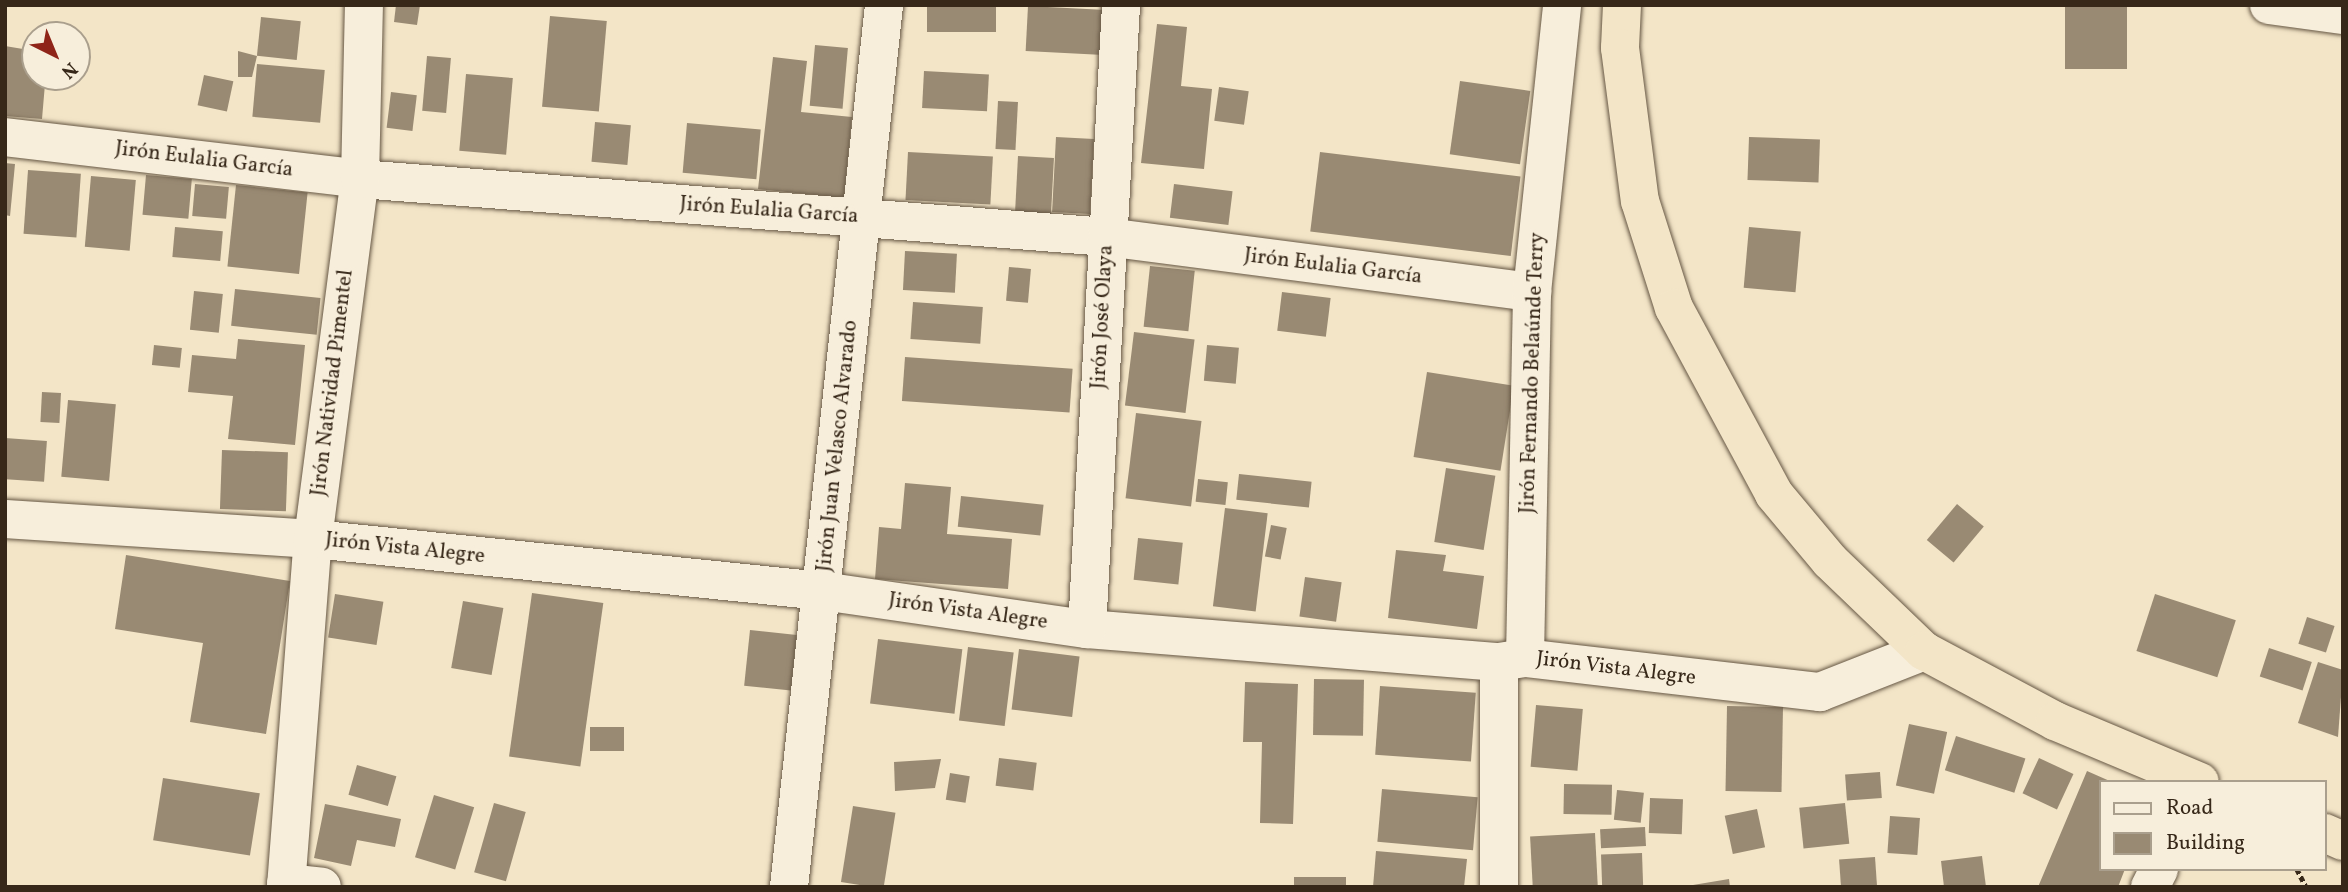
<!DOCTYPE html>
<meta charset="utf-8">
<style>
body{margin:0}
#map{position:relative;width:2348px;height:892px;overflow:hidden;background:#f3e5c7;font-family:Vollkorn,serif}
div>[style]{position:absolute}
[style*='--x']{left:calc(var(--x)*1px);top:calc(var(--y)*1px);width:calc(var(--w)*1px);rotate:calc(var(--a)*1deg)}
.building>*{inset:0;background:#998a73;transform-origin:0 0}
.path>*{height:4.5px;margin-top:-2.25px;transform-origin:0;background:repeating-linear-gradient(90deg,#372819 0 5px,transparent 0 8.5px)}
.roads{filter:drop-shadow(0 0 2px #665744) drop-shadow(0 0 2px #665744)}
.minor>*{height:38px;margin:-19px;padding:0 19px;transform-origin:19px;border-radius:19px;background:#f7eedb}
.trunk>*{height:38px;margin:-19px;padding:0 19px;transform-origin:19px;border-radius:19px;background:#f3e5c7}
span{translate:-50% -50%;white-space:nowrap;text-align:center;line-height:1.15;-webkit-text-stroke:6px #f7eedb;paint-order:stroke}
.street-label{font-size:21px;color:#372819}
.frame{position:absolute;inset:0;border:7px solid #372819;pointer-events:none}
.legend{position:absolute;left:2099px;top:780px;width:228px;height:91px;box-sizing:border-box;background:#f7eedb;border:2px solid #aa9f8d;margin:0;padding:9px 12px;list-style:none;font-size:21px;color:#372819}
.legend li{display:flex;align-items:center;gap:14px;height:35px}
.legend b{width:35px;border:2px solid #aa9f8d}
.north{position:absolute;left:21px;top:21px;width:70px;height:70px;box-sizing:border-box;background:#f7eedb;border:2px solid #aa9f8d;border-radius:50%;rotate:137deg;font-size:19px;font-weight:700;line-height:28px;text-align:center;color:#372819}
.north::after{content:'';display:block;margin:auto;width:24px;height:32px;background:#8f2418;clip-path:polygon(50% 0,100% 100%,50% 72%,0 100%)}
</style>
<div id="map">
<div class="building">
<div style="clip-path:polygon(396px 5px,420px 5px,417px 25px,394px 22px)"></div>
<div style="left:927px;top:5px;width:69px;height:27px"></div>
<div style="left:2065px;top:5px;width:62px;height:64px"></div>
<div style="left:1028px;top:6px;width:83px;height:45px;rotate:3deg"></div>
<div style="left:550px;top:16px;width:57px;height:91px;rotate:5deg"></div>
<div style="left:261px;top:17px;width:40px;height:39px;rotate:6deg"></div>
<div style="clip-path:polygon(1157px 24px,1187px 27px,1181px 86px,1212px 89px,1204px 169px,1141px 163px)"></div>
<div style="left:815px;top:45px;width:33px;height:61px;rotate:5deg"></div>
<div style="clip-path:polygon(5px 46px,35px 51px,35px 77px,45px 84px,42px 119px,5px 116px)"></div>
<div style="clip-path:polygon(238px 51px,257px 56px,252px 77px,238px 77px)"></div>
<div style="left:427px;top:56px;width:24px;height:55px;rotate:5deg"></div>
<div style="clip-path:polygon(773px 57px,807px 61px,801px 112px,852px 117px,844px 198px,758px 189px)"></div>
<div style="left:257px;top:64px;width:68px;height:53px;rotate:5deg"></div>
<div style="left:924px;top:71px;width:65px;height:37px;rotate:3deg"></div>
<div style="left:466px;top:74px;width:47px;height:77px;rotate:5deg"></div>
<div style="left:204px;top:75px;width:30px;height:31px;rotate:12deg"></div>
<div style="left:1460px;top:81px;width:71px;height:74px;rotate:8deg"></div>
<div style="left:1219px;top:87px;width:30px;height:34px;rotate:8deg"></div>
<div style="left:391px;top:92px;width:26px;height:36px;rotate:7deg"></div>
<div style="left:998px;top:101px;width:20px;height:48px;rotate:3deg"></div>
<div style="left:595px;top:122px;width:36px;height:40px;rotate:5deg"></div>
<div style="left:687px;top:123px;width:74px;height:50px;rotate:5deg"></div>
<div style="left:1056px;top:137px;width:38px;height:75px;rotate:3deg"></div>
<div style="left:1749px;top:137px;width:71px;height:43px;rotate:2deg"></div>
<div style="left:908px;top:152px;width:85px;height:48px;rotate:3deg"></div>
<div style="left:1320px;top:152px;width:202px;height:80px;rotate:7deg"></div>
<div style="left:1018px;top:156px;width:36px;height:65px;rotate:3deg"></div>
<div style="clip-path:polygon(5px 163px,15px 164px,10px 216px,5px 215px)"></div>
<div style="left:28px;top:170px;width:53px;height:64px;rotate:4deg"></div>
<div style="left:146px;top:175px;width:46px;height:40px;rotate:5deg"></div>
<div style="left:91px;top:176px;width:45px;height:71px;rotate:5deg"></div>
<div style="left:195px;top:184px;width:34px;height:32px;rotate:5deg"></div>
<div style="left:1174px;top:184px;width:59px;height:34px;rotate:7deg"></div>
<div style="left:236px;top:185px;width:72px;height:82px;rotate:6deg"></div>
<div style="left:175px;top:227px;width:48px;height:30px;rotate:5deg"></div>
<div style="left:1749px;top:227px;width:52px;height:61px;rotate:5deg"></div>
<div style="left:905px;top:251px;width:52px;height:39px;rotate:3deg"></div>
<div style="left:1150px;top:266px;width:45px;height:61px;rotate:6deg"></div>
<div style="left:1009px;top:267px;width:22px;height:34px;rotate:5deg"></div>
<div style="left:235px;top:289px;width:86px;height:37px;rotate:6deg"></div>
<div style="left:194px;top:291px;width:29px;height:39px;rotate:6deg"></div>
<div style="left:1282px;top:292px;width:49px;height:39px;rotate:7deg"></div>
<div style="left:913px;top:302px;width:70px;height:37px;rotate:4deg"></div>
<div style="left:1134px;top:332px;width:61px;height:74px;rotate:7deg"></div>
<div style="clip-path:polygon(238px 339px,305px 345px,295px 445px,228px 439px,233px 396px,188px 392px,192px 355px,236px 359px)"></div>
<div style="left:154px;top:345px;width:28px;height:20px;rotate:6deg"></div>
<div style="left:1207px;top:345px;width:32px;height:36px;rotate:5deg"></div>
<div style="left:905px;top:357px;width:168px;height:44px;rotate:4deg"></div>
<div style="left:1427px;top:372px;width:88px;height:86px;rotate:9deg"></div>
<div style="left:42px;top:392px;width:19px;height:30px;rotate:3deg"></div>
<div style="left:68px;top:400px;width:48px;height:77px;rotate:5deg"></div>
<div style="left:1136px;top:413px;width:66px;height:86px;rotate:7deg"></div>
<div style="left:5px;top:438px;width:42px;height:41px;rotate:4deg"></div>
<div style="left:222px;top:450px;width:66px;height:59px;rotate:2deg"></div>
<div style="left:1446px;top:468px;width:50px;height:75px;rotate:9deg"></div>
<div style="left:1239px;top:474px;width:73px;height:26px;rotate:6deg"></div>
<div style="left:1198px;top:479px;width:30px;height:23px;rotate:6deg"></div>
<div style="clip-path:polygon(905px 483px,951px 487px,947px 534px,1012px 539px,1008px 589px,875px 579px,879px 527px,901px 529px)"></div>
<div style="left:961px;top:496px;width:83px;height:31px;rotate:6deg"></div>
<div style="left:1957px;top:504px;width:35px;height:47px;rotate:40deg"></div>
<div style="left:1225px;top:508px;width:43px;height:99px;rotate:7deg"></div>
<div style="left:1271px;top:525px;width:16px;height:32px;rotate:11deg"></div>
<div style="left:1138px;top:538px;width:45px;height:42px;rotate:6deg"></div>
<div style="clip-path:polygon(1396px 550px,1446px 555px,1443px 571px,1484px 576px,1477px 629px,1388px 618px)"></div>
<div style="clip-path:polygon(126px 555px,290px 581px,266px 734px,190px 722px,203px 643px,115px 629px)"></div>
<div style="left:1305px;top:577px;width:37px;height:40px;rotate:8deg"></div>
<div style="left:532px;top:593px;width:72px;height:165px;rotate:8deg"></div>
<div style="left:335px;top:594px;width:49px;height:44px;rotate:9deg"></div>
<div style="left:2155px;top:594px;width:85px;height:60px;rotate:18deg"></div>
<div style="left:463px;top:601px;width:41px;height:68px;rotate:10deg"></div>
<div style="left:2307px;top:617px;width:29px;height:28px;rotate:18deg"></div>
<div style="left:750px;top:630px;width:47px;height:56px;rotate:6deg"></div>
<div style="left:878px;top:639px;width:85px;height:65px;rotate:7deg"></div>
<div style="left:968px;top:647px;width:46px;height:74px;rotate:7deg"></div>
<div style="left:2269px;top:648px;width:45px;height:30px;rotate:18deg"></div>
<div style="left:1019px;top:649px;width:61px;height:61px;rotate:7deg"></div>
<div style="clip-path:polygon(2318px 662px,2343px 670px,2338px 737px,2298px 723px)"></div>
<div style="left:1314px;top:679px;width:50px;height:56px;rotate:1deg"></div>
<div style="clip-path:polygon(1245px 682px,1298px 684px,1293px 824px,1260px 823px,1262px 742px,1243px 742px)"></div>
<div style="left:1380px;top:686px;width:96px;height:69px;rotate:4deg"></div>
<div style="left:1536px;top:705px;width:47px;height:62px;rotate:5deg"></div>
<div style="left:1727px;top:706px;width:56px;height:85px;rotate:1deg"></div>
<div style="left:1909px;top:724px;width:39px;height:63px;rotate:12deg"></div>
<div style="left:590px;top:727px;width:34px;height:24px"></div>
<div style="left:1956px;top:736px;width:73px;height:36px;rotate:18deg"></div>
<div style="left:999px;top:758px;width:38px;height:28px;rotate:7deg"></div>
<div style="left:2039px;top:758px;width:38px;height:39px;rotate:25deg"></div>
<div style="clip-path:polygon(941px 759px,935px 788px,895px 791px,894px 762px)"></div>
<div style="left:357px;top:765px;width:41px;height:31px;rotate:16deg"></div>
<div style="clip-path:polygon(2087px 771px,2112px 782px,2101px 782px,2101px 869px,2125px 869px,2118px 887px,2038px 887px)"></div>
<div style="left:1880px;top:772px;width:26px;height:35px;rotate:86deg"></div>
<div style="left:950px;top:773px;width:20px;height:27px;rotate:9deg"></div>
<div style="left:163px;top:778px;width:98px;height:63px;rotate:9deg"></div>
<div style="left:1564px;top:784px;width:48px;height:30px;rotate:1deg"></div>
<div style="left:1382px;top:789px;width:96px;height:53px;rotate:5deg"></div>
<div style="left:1617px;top:790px;width:27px;height:30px;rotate:6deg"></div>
<div style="left:434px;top:795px;width:42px;height:65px;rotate:17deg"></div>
<div style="left:1650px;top:798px;width:33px;height:35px;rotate:2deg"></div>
<div style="left:494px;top:803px;width:33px;height:72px;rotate:16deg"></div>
<div style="left:1845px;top:803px;width:41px;height:46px;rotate:84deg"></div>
<div style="clip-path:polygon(325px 804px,401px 819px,395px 847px,357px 840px,351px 866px,314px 858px)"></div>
<div style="left:853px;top:806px;width:43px;height:77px;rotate:9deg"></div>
<div style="left:1757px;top:809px;width:39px;height:33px;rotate:78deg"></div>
<div style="left:1890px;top:816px;width:30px;height:37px;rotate:4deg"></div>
<div style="left:1645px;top:827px;width:19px;height:45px;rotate:87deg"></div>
<div style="left:1595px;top:833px;width:54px;height:65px;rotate:87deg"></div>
<div style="clip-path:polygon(1376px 851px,1467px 859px,1464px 887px,1373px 887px)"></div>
<div style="left:1642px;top:853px;width:34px;height:41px;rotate:88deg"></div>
<div style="clip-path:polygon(1982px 856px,1986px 887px,1944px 887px,1941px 861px)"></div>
<div style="left:1875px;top:857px;width:30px;height:36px;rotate:86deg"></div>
<div style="left:1294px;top:877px;width:52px;height:10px"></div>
<div style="clip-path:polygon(1729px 879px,1730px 887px,1693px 887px,1693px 885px)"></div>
</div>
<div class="path">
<div style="--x:2297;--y:869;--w:20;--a:63"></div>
</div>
<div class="roads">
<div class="minor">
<div style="--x:2269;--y:5;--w:75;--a:7.7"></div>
<div style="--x:5;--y:137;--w:357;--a:6.7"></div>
<div style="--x:360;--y:179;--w:749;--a:4.44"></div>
<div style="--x:1107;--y:237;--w:429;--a:7.4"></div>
<div style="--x:5;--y:519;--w:309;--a:3.7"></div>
<div style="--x:313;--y:539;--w:512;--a:5.83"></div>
<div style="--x:822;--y:591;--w:268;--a:8.2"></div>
<div style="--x:1087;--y:629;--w:413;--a:4.6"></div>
<div style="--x:1499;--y:662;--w:26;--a:-9"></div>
<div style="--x:1525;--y:658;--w:297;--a:6.6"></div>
<div style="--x:1820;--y:692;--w:112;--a:-21.5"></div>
<div style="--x:1087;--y:629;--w:625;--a:-86.88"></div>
<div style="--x:1525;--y:658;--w:366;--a:-88.9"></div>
<div style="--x:1532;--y:292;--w:289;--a:-84"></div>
<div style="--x:1499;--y:662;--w:225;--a:90"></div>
<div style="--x:286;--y:883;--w:36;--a:6"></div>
<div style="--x:286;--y:887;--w:349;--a:-85.6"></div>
<div style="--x:313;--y:539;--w:363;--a:-82.6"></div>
<div style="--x:360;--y:179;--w:174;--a:-88.7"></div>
<div style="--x:789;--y:887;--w:887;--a:-83.85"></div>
<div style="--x:2150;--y:887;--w:20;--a:-63"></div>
</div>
<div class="trunk">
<div style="--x:1622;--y:5;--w:43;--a:92.7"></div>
<div style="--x:1620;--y:48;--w:154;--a:82.6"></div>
<div style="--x:1640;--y:201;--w:112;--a:72.4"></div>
<div style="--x:1674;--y:308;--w:211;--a:61.7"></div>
<div style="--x:1774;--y:494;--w:87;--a:50.1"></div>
<div style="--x:1830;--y:561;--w:130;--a:43.8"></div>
<div style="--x:1924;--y:651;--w:149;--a:28.1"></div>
<div style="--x:2055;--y:721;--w:157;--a:22.8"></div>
<div style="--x:2325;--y:833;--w:20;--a:24"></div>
</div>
</div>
<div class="street-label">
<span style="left:204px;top:160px;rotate:7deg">Jirón Eulalia García</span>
<span style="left:769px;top:211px;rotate:4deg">Jirón Eulalia García</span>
<span style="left:1333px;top:267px;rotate:7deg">Jirón Eulalia García</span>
<span style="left:1103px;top:317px;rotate:-87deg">Jirón José Olaya</span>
<span style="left:1533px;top:373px;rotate:-88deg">Jirón Fernando Belaúnde Terry</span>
<span style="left:333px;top:383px;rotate:-83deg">Jirón Natividad Pimentel</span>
<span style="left:838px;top:446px;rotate:-84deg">Jirón Juan Velasco Alvarado</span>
<span style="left:405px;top:549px;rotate:6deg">Jirón Vista Alegre</span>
<span style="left:968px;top:612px;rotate:8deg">Jirón Vista Alegre</span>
<span style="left:1616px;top:669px;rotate:7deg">Jirón Vista Alegre</span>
</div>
<div class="frame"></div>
<ul class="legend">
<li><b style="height:9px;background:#f7eedb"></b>Road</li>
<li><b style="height:19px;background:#998a73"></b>Building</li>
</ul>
<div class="north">N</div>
</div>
